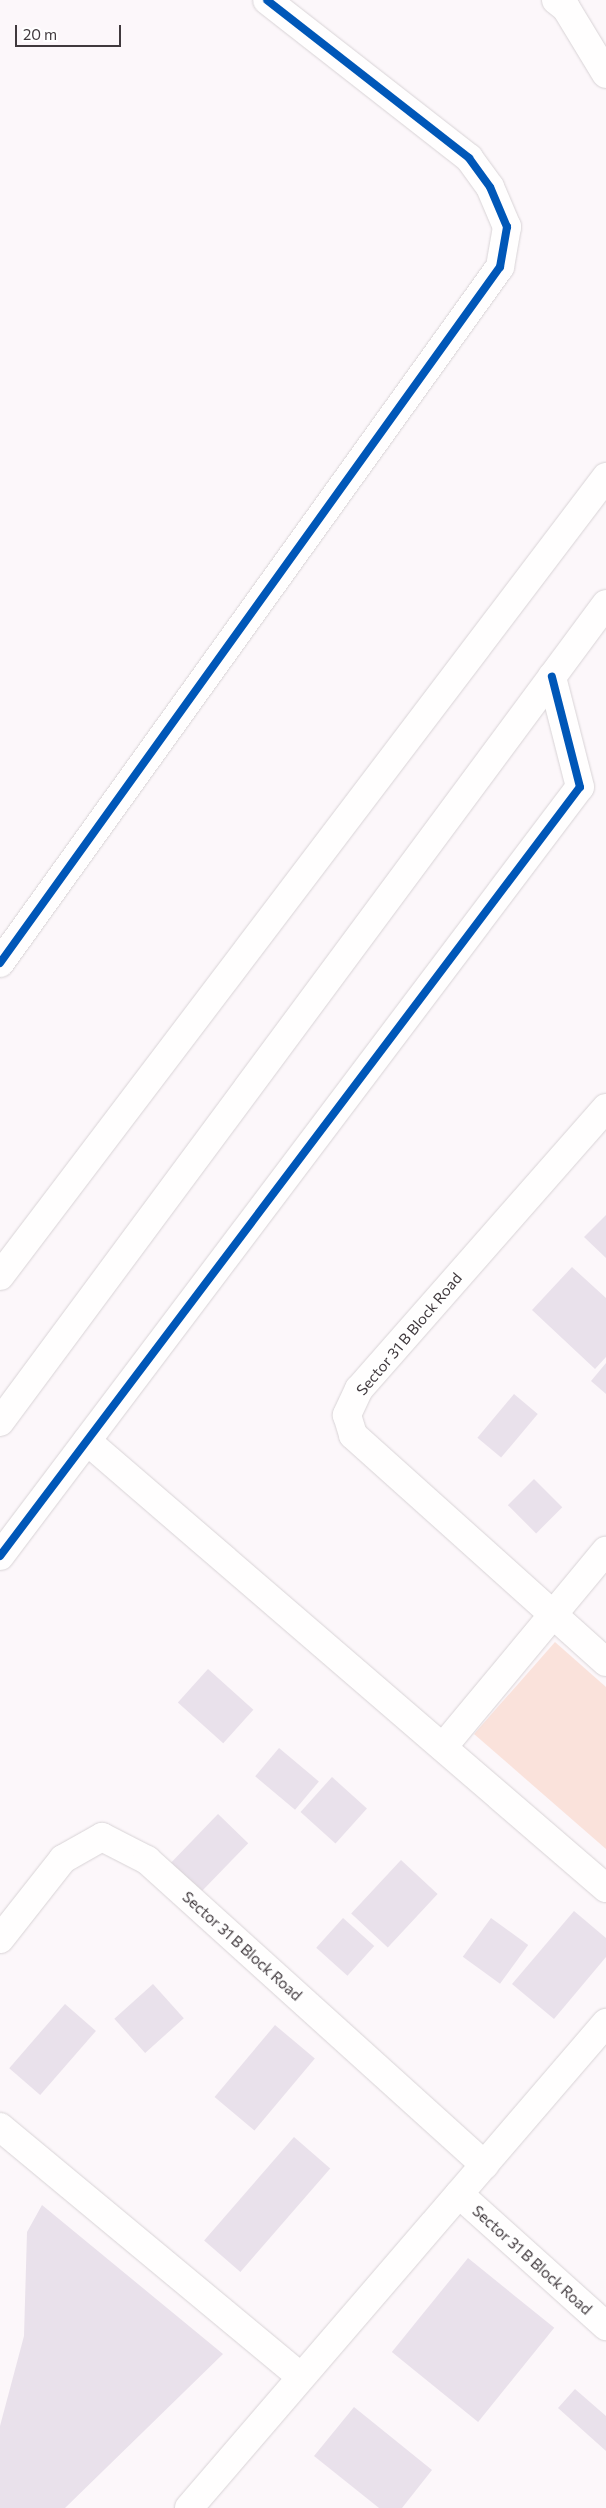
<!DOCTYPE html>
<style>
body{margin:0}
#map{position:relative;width:606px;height:2508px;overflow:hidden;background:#fcf7fa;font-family:Commissioner,sans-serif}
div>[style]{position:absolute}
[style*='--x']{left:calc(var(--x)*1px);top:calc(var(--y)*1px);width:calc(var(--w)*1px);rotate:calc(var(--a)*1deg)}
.green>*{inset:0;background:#fae2db}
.building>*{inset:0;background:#e9e1eb;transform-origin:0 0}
.roads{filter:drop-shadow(0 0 1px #d8d3d6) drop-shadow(0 0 1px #d8d3d6)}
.minor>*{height:28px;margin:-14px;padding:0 14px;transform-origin:14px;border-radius:14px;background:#fffefe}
.tertiary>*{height:28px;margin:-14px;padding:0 14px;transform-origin:14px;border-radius:14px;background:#fffefe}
.cycleway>*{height:8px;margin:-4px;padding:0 4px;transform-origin:4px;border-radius:4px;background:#0057b8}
span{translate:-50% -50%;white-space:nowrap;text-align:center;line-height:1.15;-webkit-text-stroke:4px #fff;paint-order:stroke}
.street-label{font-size:15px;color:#40393d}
.scale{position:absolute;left:15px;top:25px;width:106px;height:22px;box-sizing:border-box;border:2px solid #40393d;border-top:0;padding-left:6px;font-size:15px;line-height:18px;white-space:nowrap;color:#40393d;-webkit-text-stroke:4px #fff;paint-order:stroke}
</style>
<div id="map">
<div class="green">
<div style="clip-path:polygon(555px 1642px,606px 1687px,606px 1849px,474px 1734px)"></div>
</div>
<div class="building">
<div style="clip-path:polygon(606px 1215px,606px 1258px,584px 1237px)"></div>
<div style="clip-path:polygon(572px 1267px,606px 1298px,606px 1357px,595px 1369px,532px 1310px)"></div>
<div style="clip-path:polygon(606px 1363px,606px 1394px,591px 1381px)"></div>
<div style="left:514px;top:1394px;width:31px;height:57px;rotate:40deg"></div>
<div style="left:534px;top:1479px;width:40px;height:37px;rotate:45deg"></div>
<div style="left:208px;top:1669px;width:61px;height:45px;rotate:42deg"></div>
<div style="left:279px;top:1748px;width:52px;height:37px;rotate:40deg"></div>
<div style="left:332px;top:1777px;width:47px;height:47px;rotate:42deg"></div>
<div style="left:218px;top:1814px;width:42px;height:69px;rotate:44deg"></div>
<div style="left:401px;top:1860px;width:50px;height:73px;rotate:43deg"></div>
<div style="clip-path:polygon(574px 1911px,606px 1938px,606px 1957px,554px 2019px,512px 1984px)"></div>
<div style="left:343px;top:1918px;width:42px;height:40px;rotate:42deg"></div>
<div style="left:491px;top:1918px;width:46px;height:48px;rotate:36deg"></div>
<div style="left:153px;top:1984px;width:46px;height:52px;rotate:48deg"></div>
<div style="left:65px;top:2004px;width:41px;height:85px;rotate:41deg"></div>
<div style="left:275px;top:2025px;width:52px;height:94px;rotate:40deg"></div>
<div style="left:294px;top:2137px;width:48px;height:137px;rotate:41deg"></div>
<div style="clip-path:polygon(42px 2205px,223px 2354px,65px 2508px,0 2508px,0 2426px,24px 2336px,27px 2232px)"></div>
<div style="left:468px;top:2258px;width:111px;height:121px;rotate:39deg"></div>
<div style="clip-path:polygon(575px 2389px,606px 2416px,606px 2451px,558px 2408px)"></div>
<div style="clip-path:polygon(354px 2407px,432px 2470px,402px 2508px,379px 2508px,314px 2456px)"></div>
</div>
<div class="roads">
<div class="minor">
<div style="--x:0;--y:963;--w:857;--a:-54.31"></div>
<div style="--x:500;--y:267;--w:41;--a:-80.1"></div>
<div style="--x:507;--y:227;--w:43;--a:-113"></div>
<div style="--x:490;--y:187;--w:36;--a:-126"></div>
<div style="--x:469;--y:158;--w:256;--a:-142"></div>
<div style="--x:606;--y:1108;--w:374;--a:131.3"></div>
<div style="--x:359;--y:1389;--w:29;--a:115"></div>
<div style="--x:347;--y:1415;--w:21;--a:73"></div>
<div style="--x:353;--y:1435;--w:340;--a:41.9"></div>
<div style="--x:87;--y:1441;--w:685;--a:40.74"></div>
<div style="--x:0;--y:1556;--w:963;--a:-52.98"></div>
<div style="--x:580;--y:787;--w:114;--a:-104.3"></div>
<div style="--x:443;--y:1747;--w:255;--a:-50.3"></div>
<div style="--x:0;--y:1939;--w:102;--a:-51.8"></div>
<div style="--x:63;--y:1859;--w:45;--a:-29.4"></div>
<div style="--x:102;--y:1837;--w:51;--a:27.1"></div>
<div style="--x:147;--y:1860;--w:455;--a:42.1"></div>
<div style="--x:0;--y:2127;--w:391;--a:39.7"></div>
<div style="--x:459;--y:2194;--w:198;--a:41.9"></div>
<div style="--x:189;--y:2508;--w:640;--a:-49.31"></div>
</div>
<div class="tertiary">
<div style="--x:556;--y:0;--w:13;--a:39"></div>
<div style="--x:566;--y:8;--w:77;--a:58.8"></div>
<div style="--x:0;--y:1276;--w:1003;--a:-52.82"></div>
<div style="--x:0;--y:1422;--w:1018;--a:-53.47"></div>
</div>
</div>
<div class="cycleway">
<div style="--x:0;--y:963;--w:857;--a:-54.31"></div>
<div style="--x:500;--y:267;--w:41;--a:-80.1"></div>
<div style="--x:507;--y:227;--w:43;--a:-113"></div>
<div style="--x:490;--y:187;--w:36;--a:-126"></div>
<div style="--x:469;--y:158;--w:256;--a:-142"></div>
<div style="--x:0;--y:1556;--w:963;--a:-52.98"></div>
<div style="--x:580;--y:787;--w:114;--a:-104.3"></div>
</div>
<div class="street-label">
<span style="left:409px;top:1334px;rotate:-50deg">Sector 31 B Block Road</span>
<span style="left:242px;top:1946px;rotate:42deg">Sector 31 B Block Road</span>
<span style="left:532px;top:2260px;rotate:42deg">Sector 31 B Block Road</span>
</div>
<div class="scale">20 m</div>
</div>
